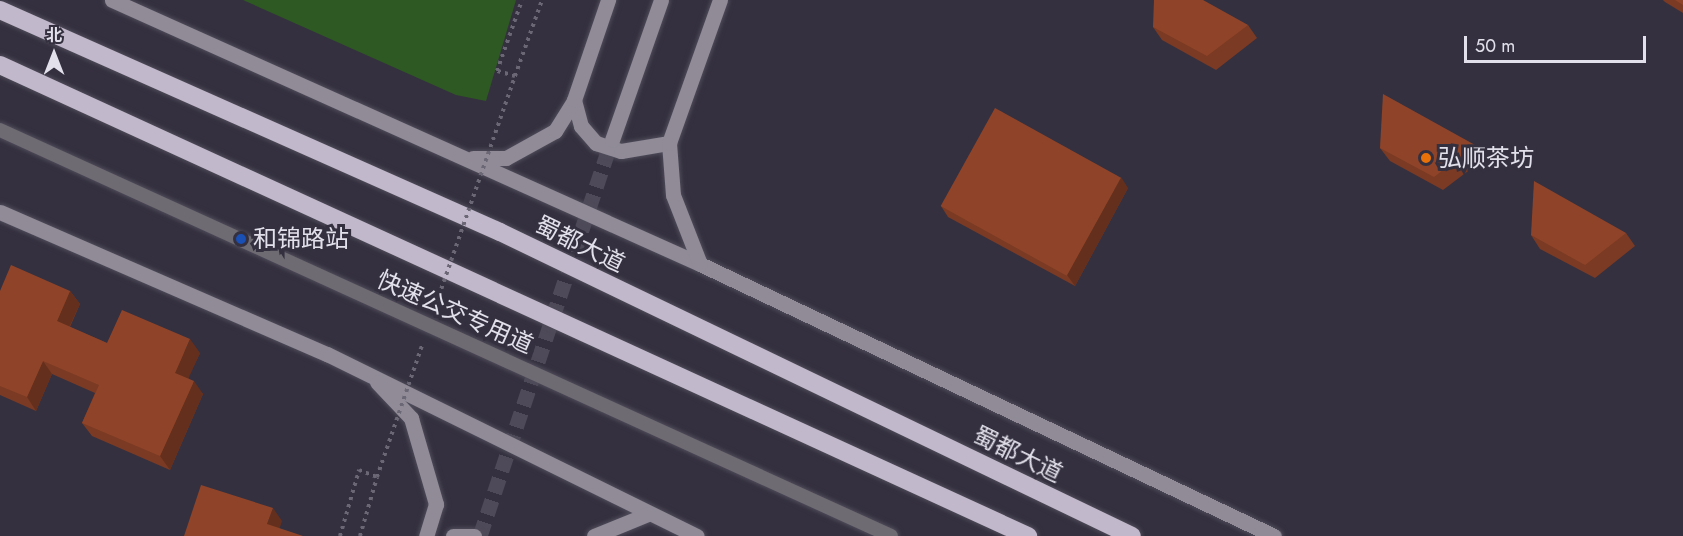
<!DOCTYPE html>
<meta charset="utf-8">
<style>
body{margin:0}
#map{position:relative;width:1683px;height:536px;overflow:hidden;background:#34303f;font-family:Jost,"Noto Sans SC",sans-serif}
div>[style]{position:absolute}
[style*='--x']{left:calc(var(--x)*1px);top:calc(var(--y)*1px);width:calc(var(--w)*1px);rotate:calc(var(--a)*1deg)}
.green>*{inset:0;background:#2e5922}
.secondary-tunnel>*{height:15px;margin-top:-7.5px;transform-origin:0;background:repeating-linear-gradient(90deg,#4e4a59 0 15px,transparent 0 23px)}
.path>*{height:4px;margin-top:-2px;transform-origin:0;background:repeating-linear-gradient(90deg,#6b6775 0 3px,transparent 0 7.5px)}
.roads{filter:drop-shadow(0 0 2px #504c5a) drop-shadow(0 0 2px #504c5a)}
.secondary>*{height:15px;margin:-7.5px;padding:0 7.5px;transform-origin:7.5px;border-radius:7.5px;background:#908b97}
.highway>*{height:18px;margin:-9px;padding:0 9px;transform-origin:9px;border-radius:9px;background:#c1b9cb}
.path-bridge>*{height:4px;margin-top:-2px;transform-origin:0;background:repeating-linear-gradient(90deg,#6b6775 0 3px,transparent 0 7.5px)}
.bridges{filter:drop-shadow(0 0 2px #504c5a) drop-shadow(0 0 2px #504c5a)}
.lane-bridge>*{height:14px;margin:-7px;padding:0 7px;transform-origin:7px;border-radius:7px;background:#6f6b73}
.wall>*{inset:0;background:#7b3a23}
.shaded-wall>*{inset:0;background:#64301d}
.building>*{inset:0;background:#8f4429;transform-origin:0 0}
.dots>*{width:16px;height:16px;translate:-50% -50%;box-sizing:border-box;border:3px solid #34303f;border-radius:50%}
span{translate:-50% -50%;white-space:nowrap;text-align:center;line-height:1.15;-webkit-text-stroke:6px #34303f;paint-order:stroke}
.poi-label{font-size:24px;color:#e2e0ea}
.left{translate:0 -50%;text-align:left}
.street-label{font-size:24px;color:#e2e0ea}
.north{position:absolute;left:24px;top:24px;width:60px;height:60px;-webkit-text-stroke:4px #34303f;paint-order:stroke;rotate:0deg;font-size:16px;font-weight:700;line-height:24px;text-align:center;color:#e2e0ea}
.north::after{content:'';display:block;margin:auto;width:21px;height:27px;background:#e2e0ea;clip-path:polygon(50% 0,100% 100%,50% 72%,0 100%)}
.scale{position:absolute;left:1464px;top:36px;width:182px;height:27px;box-sizing:border-box;border:3px solid #e2e0ea;border-top:0;padding-left:8px;font-size:18px;line-height:21px;white-space:nowrap;color:#e2e0ea;-webkit-text-stroke:4px #34303f;paint-order:stroke}
</style>
<div id="map">
<div class="green">
<div style="clip-path:polygon(243px 0,516px 0,486px 101px,456px 95px)"></div>
</div>
<div class="secondary-tunnel">
<div style="--x:480;--y:536;--w:417;--a:-71.6"></div>
</div>
<div class="path">
<div style="--x:515;--y:76;--w:81;--a:-70.4"></div>
<div style="--x:360;--y:536;--w:61;--a:-73.9"></div>
</div>
<div class="roads">
<div class="secondary">
<div style="--x:112;--y:0;--w:645;--a:24.18"></div>
<div style="--x:700;--y:264;--w:635;--a:25.35"></div>
<div style="--x:574;--y:100;--w:27;--a:75"></div>
<div style="--x:581;--y:126;--w:23;--a:49"></div>
<div style="--x:596;--y:143;--w:26;--a:18"></div>
<div style="--x:621;--y:151;--w:49;--a:-9.5"></div>
<div style="--x:612;--y:140;--w:148;--a:-70.7"></div>
<div style="--x:473;--y:158;--w:33;--a:0"></div>
<div style="--x:506;--y:158;--w:56;--a:-28.9"></div>
<div style="--x:555;--y:131;--w:36;--a:-58"></div>
<div style="--x:574;--y:100;--w:106;--a:-71.2"></div>
<div style="--x:0;--y:212;--w:357;--a:23.5"></div>
<div style="--x:327;--y:354;--w:412;--a:26.2"></div>
<div style="--x:700;--y:264;--w:74;--a:-111.4"></div>
<div style="--x:673;--y:195;--w:52;--a:-94.4"></div>
<div style="--x:669;--y:143;--w:152;--a:-70.4"></div>
<div style="--x:377;--y:382;--w:50;--a:46.6"></div>
<div style="--x:411;--y:418;--w:90;--a:73.8"></div>
<div style="--x:436;--y:504;--w:34;--a:107"></div>
<div style="--x:453;--y:536;--w:21;--a:0"></div>
<div style="--x:594;--y:536;--w:58;--a:-22.2"></div>
</div>
<div class="highway">
<div style="--x:0;--y:10;--w:547;--a:23.94"></div>
<div style="--x:500;--y:232;--w:701;--a:25.69"></div>
<div style="--x:0;--y:65;--w:1131;--a:24.62"></div>
</div>
</div>
<div class="path-bridge">
<div style="--x:434;--y:310;--w:248;--a:-70.9"></div>
<div style="--x:515;--y:76;--w:19;--a:-164"></div>
<div style="--x:497;--y:71;--w:75;--a:-70.6"></div>
<div style="--x:340;--y:536;--w:69;--a:-73.9"></div>
<div style="--x:359;--y:470;--w:19;--a:21"></div>
<div style="--x:377;--y:477;--w:142;--a:-71.1"></div>
</div>
<div class="bridges">
<div class="lane-bridge">
<div style="--x:0;--y:130;--w:979;--a:24.5"></div>
</div>
</div>
<div class="wall">
<div style="clip-path:polygon(1663px 0,1683px 0,1683px 13px,1665px 2px)"></div>
<div style="clip-path:polygon(1248px 25px,1257px 38px,1216px 70px,1162px 40px,1153px 27px)"></div>
<div style="clip-path:polygon(1475px 145px,1484px 159px,1443px 190px,1390px 161px,1380px 148px)"></div>
<div style="clip-path:polygon(1128px 188px,1075px 286px,948px 217px,941px 206px)"></div>
<div style="clip-path:polygon(1626px 233px,1635px 246px,1595px 278px,1540px 249px,1531px 235px)"></div>
<div style="clip-path:polygon(0 291px,70px 291px,80px 304px,70px 327px,107px 343px,200px 353px,188px 378px,203px 394px,170px 470px,92px 436px,82px 423px,95px 393px,52px 374px,36px 411px,0 395px)"></div>
</div>
<div class="shaded-wall">
<div style="clip-path:polygon(1121px 177px,1128px 188px,1075px 286px,1067px 275px)"></div>
<div style="clip-path:polygon(70px 291px,80px 304px,66px 334px,57px 321px)"></div>
<div style="clip-path:polygon(190px 339px,200px 353px,185px 386px,175px 373px)"></div>
<div style="clip-path:polygon(43px 361px,52px 374px,36px 411px,27px 397px)"></div>
<div style="clip-path:polygon(194px 381px,203px 394px,170px 470px,160px 456px)"></div>
<div style="clip-path:polygon(273px 508px,282px 521px,277px 536px,267px 524px)"></div>
</div>
<div class="building">
<div style="clip-path:polygon(1154px 0,1203px 0,1248px 25px,1207px 56px,1153px 27px)"></div>
<div style="clip-path:polygon(1675px 0,1683px 0,1683px 5px)"></div>
<div style="clip-path:polygon(1383px 94px,1475px 145px,1434px 177px,1380px 148px)"></div>
<div style="left:995px;top:108px;width:144px;height:112px;rotate:29deg"></div>
<div style="clip-path:polygon(1534px 181px,1626px 233px,1585px 265px,1531px 235px)"></div>
<div style="clip-path:polygon(11px 265px,70px 291px,57px 321px,107px 343px,122px 310px,190px 339px,175px 373px,194px 381px,160px 456px,82px 423px,99px 385px,43px 361px,27px 397px,0 386px,0 291px)"></div>
<div style="clip-path:polygon(201px 485px,273px 508px,267px 524px,303px 536px,184px 536px)"></div>
</div>
<div class="dots">
<div style="left:1426px;top:158px;background:#e8710a"></div>
<div style="left:241px;top:239px;background:#1a4fb4"></div>
</div>
<div class="poi-label">
<span class="left" style="left:1438px;top:158px">弘顺茶坊</span>
<span class="left" style="left:253px;top:239px">和锦路站</span>
</div>
<div class="street-label">
<span style="left:580px;top:244px;rotate:26deg">蜀都大道</span>
<span style="left:455px;top:312px;rotate:24deg">快速公交专用道</span>
<span style="left:1018px;top:454px;rotate:26deg">蜀都大道</span>
</div>
<div class="north">北</div>
<div class="scale">50 m</div>
</div>
